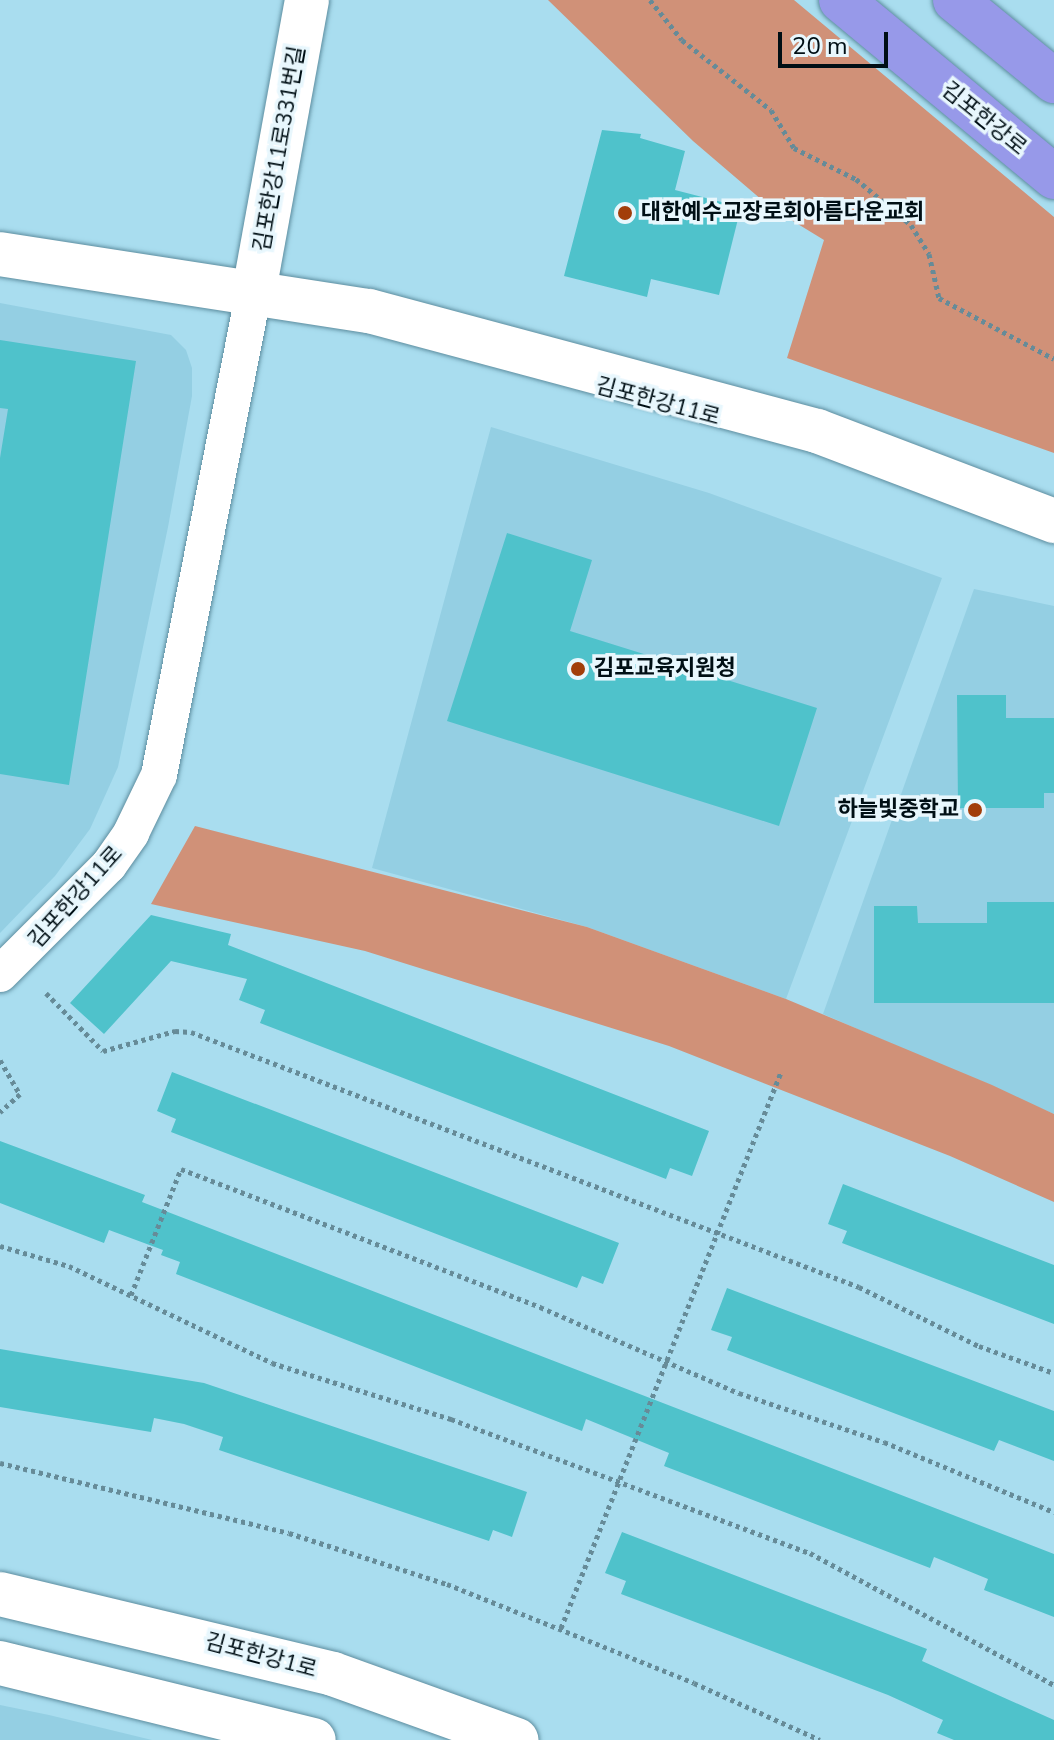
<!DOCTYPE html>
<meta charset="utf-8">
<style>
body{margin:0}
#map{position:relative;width:1054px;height:1740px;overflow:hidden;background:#a9ddef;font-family:"Nunito Sans","Noto Sans KR",sans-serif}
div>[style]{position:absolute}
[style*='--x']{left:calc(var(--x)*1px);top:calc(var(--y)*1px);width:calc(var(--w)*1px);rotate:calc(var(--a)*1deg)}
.built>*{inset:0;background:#94cfe3}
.green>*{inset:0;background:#d09178}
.building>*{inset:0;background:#4fc2cb}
.path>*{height:5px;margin-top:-2.5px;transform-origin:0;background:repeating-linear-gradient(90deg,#668b98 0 4px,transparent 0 8px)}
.roads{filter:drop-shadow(0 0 2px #5d8d9f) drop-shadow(0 0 2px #5d8d9f)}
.street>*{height:36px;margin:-18px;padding:0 18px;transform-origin:18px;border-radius:18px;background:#fff}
.secondary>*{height:44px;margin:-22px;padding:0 22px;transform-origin:22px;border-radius:22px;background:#fff}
.highway>*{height:44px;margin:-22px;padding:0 22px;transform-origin:22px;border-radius:22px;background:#9799e9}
.dots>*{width:22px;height:22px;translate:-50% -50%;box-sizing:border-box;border:4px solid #e8f7fd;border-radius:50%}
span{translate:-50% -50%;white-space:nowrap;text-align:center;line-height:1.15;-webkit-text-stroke:7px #e8f7fd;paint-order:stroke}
.street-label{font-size:22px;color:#000f15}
.poi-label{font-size:22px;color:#000f15;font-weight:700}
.left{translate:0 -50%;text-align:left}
.right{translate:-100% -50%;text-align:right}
.scale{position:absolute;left:778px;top:32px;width:110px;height:36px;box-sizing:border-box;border:4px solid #000f15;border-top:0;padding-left:10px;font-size:24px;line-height:28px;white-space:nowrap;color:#000f15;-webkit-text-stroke:6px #e8f7fd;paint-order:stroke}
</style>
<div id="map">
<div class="built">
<div style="clip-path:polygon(0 303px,171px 335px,186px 350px,192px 368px,192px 396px,168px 527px,118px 767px,90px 829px,55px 876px,0 933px)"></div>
<div style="clip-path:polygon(491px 427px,709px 493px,942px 578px,786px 999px,587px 927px,372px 868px)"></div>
<div style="clip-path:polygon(974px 589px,1054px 606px,1054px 1114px,823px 1014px)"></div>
<div style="clip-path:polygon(0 1705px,49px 1715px,152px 1740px,0 1740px)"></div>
</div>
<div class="green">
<div style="clip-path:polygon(548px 0,794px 0,1054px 217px,1054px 453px,787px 358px,824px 240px,770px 207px,693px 141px)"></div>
<div style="clip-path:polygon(195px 826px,587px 927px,786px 999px,992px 1085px,1054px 1114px,1054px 1202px,950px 1156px,669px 1046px,365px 951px,151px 904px)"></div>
</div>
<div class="building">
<div style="clip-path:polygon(602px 130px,641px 134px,640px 138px,685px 151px,675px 190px,741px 207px,719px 295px,651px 279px,647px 297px,564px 276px)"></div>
<div style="clip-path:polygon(0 340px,136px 361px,69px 785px,0 774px,0 458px,8px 409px,0 408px)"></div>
<div style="clip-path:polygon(507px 533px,592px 560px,570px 631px,817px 708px,779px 826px,447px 721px)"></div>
<div style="clip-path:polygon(957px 695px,1006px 695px,1006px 718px,1054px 718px,1054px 793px,1044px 793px,1044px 808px,958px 808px)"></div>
<div style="clip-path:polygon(987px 902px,1054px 902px,1054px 1003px,874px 1003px,874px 906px,917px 906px,918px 923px,987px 923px)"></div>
<div style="clip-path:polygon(151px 915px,231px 934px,228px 945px,709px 1131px,692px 1176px,670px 1168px,666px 1179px,260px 1023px,265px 1010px,239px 1000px,247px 979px,171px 961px,104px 1034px,70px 1003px)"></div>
<div style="clip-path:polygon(172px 1072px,619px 1243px,603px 1284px,582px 1276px,577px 1288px,171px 1132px,176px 1119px,157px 1111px)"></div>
<div style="clip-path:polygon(0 1141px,145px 1195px,142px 1202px,1054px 1554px,1054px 1617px,984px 1590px,988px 1579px,934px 1557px,930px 1568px,664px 1466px,669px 1453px,586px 1419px,582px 1431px,176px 1274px,180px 1262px,161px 1255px,163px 1250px,109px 1230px,104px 1243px,0 1203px)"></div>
<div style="clip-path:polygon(843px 1184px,1054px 1265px,1054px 1324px,842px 1243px,847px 1231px,828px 1224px)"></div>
<div style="clip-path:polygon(727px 1288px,1054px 1411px,1054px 1461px,999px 1440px,994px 1451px,727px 1350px,732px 1337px,711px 1330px)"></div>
<div style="clip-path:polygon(0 1349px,204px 1383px,527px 1492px,512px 1537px,493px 1530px,489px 1541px,219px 1450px,223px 1437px,184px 1424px,154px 1418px,151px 1432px,0 1407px)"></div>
<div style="clip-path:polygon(622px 1532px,927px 1649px,922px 1661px,1054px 1720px,1054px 1740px,954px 1740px,937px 1733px,943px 1720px,888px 1695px,621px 1594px,626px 1581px,605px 1573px)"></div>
</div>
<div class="path">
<div style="--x:650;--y:0;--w:51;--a:51.3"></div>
<div style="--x:682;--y:40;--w:113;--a:38.2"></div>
<div style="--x:771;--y:110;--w:44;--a:58.8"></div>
<div style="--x:794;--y:148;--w:69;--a:26.6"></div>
<div style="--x:856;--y:179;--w:72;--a:39.9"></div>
<div style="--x:911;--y:225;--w:34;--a:58"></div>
<div style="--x:929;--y:254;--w:45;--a:77.2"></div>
<div style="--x:939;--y:298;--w:130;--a:27.9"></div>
<div style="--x:46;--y:993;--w:81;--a:45.5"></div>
<div style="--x:103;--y:1051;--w:75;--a:-15.5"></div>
<div style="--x:175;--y:1031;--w:16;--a:4"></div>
<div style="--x:191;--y:1032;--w:715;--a:20.89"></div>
<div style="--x:859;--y:1287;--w:134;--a:26.2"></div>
<div style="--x:979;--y:1346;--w:80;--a:19.8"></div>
<div style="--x:0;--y:1060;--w:39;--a:60"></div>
<div style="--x:20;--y:1094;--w:27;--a:138"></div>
<div style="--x:0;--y:1246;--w:72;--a:16.2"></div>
<div style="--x:69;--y:1266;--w:225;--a:25.5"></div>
<div style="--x:272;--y:1363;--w:188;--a:17.4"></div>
<div style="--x:451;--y:1419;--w:383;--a:20.5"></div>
<div style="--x:810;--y:1553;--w:277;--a:28.4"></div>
<div style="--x:131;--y:1295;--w:136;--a:-68.4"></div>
<div style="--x:181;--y:1169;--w:385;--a:21"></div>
<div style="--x:540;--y:1307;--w:217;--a:23.4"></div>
<div style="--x:739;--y:1393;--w:153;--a:18.7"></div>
<div style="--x:884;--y:1442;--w:184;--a:22.4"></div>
<div style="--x:0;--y:1463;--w:297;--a:13.6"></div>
<div style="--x:289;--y:1533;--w:166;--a:17.9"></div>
<div style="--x:447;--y:1584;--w:266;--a:21.8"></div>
<div style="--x:694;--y:1683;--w:138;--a:24.3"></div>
<div style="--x:561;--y:1628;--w:598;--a:-68.41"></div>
</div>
<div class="roads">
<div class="street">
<div style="--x:0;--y:974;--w:154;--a:-45"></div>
<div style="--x:109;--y:865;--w:39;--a:-55"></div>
<div style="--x:131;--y:833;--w:64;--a:-64.2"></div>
<div style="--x:159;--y:775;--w:487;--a:-78.9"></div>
</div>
<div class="secondary">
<div style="--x:0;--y:254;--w:373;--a:8.8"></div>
<div style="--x:369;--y:311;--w:464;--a:15"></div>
<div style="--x:817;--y:431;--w:254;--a:20.8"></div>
<div style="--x:253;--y:297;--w:302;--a:-79.7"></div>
<div style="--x:0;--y:1594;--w:342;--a:13.5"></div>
<div style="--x:333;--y:1674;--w:195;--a:19.8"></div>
<div style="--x:0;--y:1663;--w:323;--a:13.8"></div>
</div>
<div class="highway">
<div style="--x:841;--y:0;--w:277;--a:39.7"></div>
<div style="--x:955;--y:0;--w:128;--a:39.3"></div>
</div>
</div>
<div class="dots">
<div style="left:625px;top:213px;background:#a23e0a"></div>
<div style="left:578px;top:669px;background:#a23e0a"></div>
<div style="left:975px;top:810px;background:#a23e0a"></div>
</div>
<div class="street-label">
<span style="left:984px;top:119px;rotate:39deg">김포한강로</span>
<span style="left:280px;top:149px;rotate:-80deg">김포한강11로331번길</span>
<span style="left:658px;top:402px;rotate:15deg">김포한강11로</span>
<span style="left:76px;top:897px;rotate:-48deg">김포한강11로</span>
<span style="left:261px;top:1656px;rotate:15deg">김포한강1로</span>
</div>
<div class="poi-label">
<span class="left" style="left:641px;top:213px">대한예수교장로회아름다운교회</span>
<span class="left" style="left:594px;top:669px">김포교육지원청</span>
<span class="right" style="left:959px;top:810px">하늘빛중학교</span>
</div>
<div class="scale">20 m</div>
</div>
